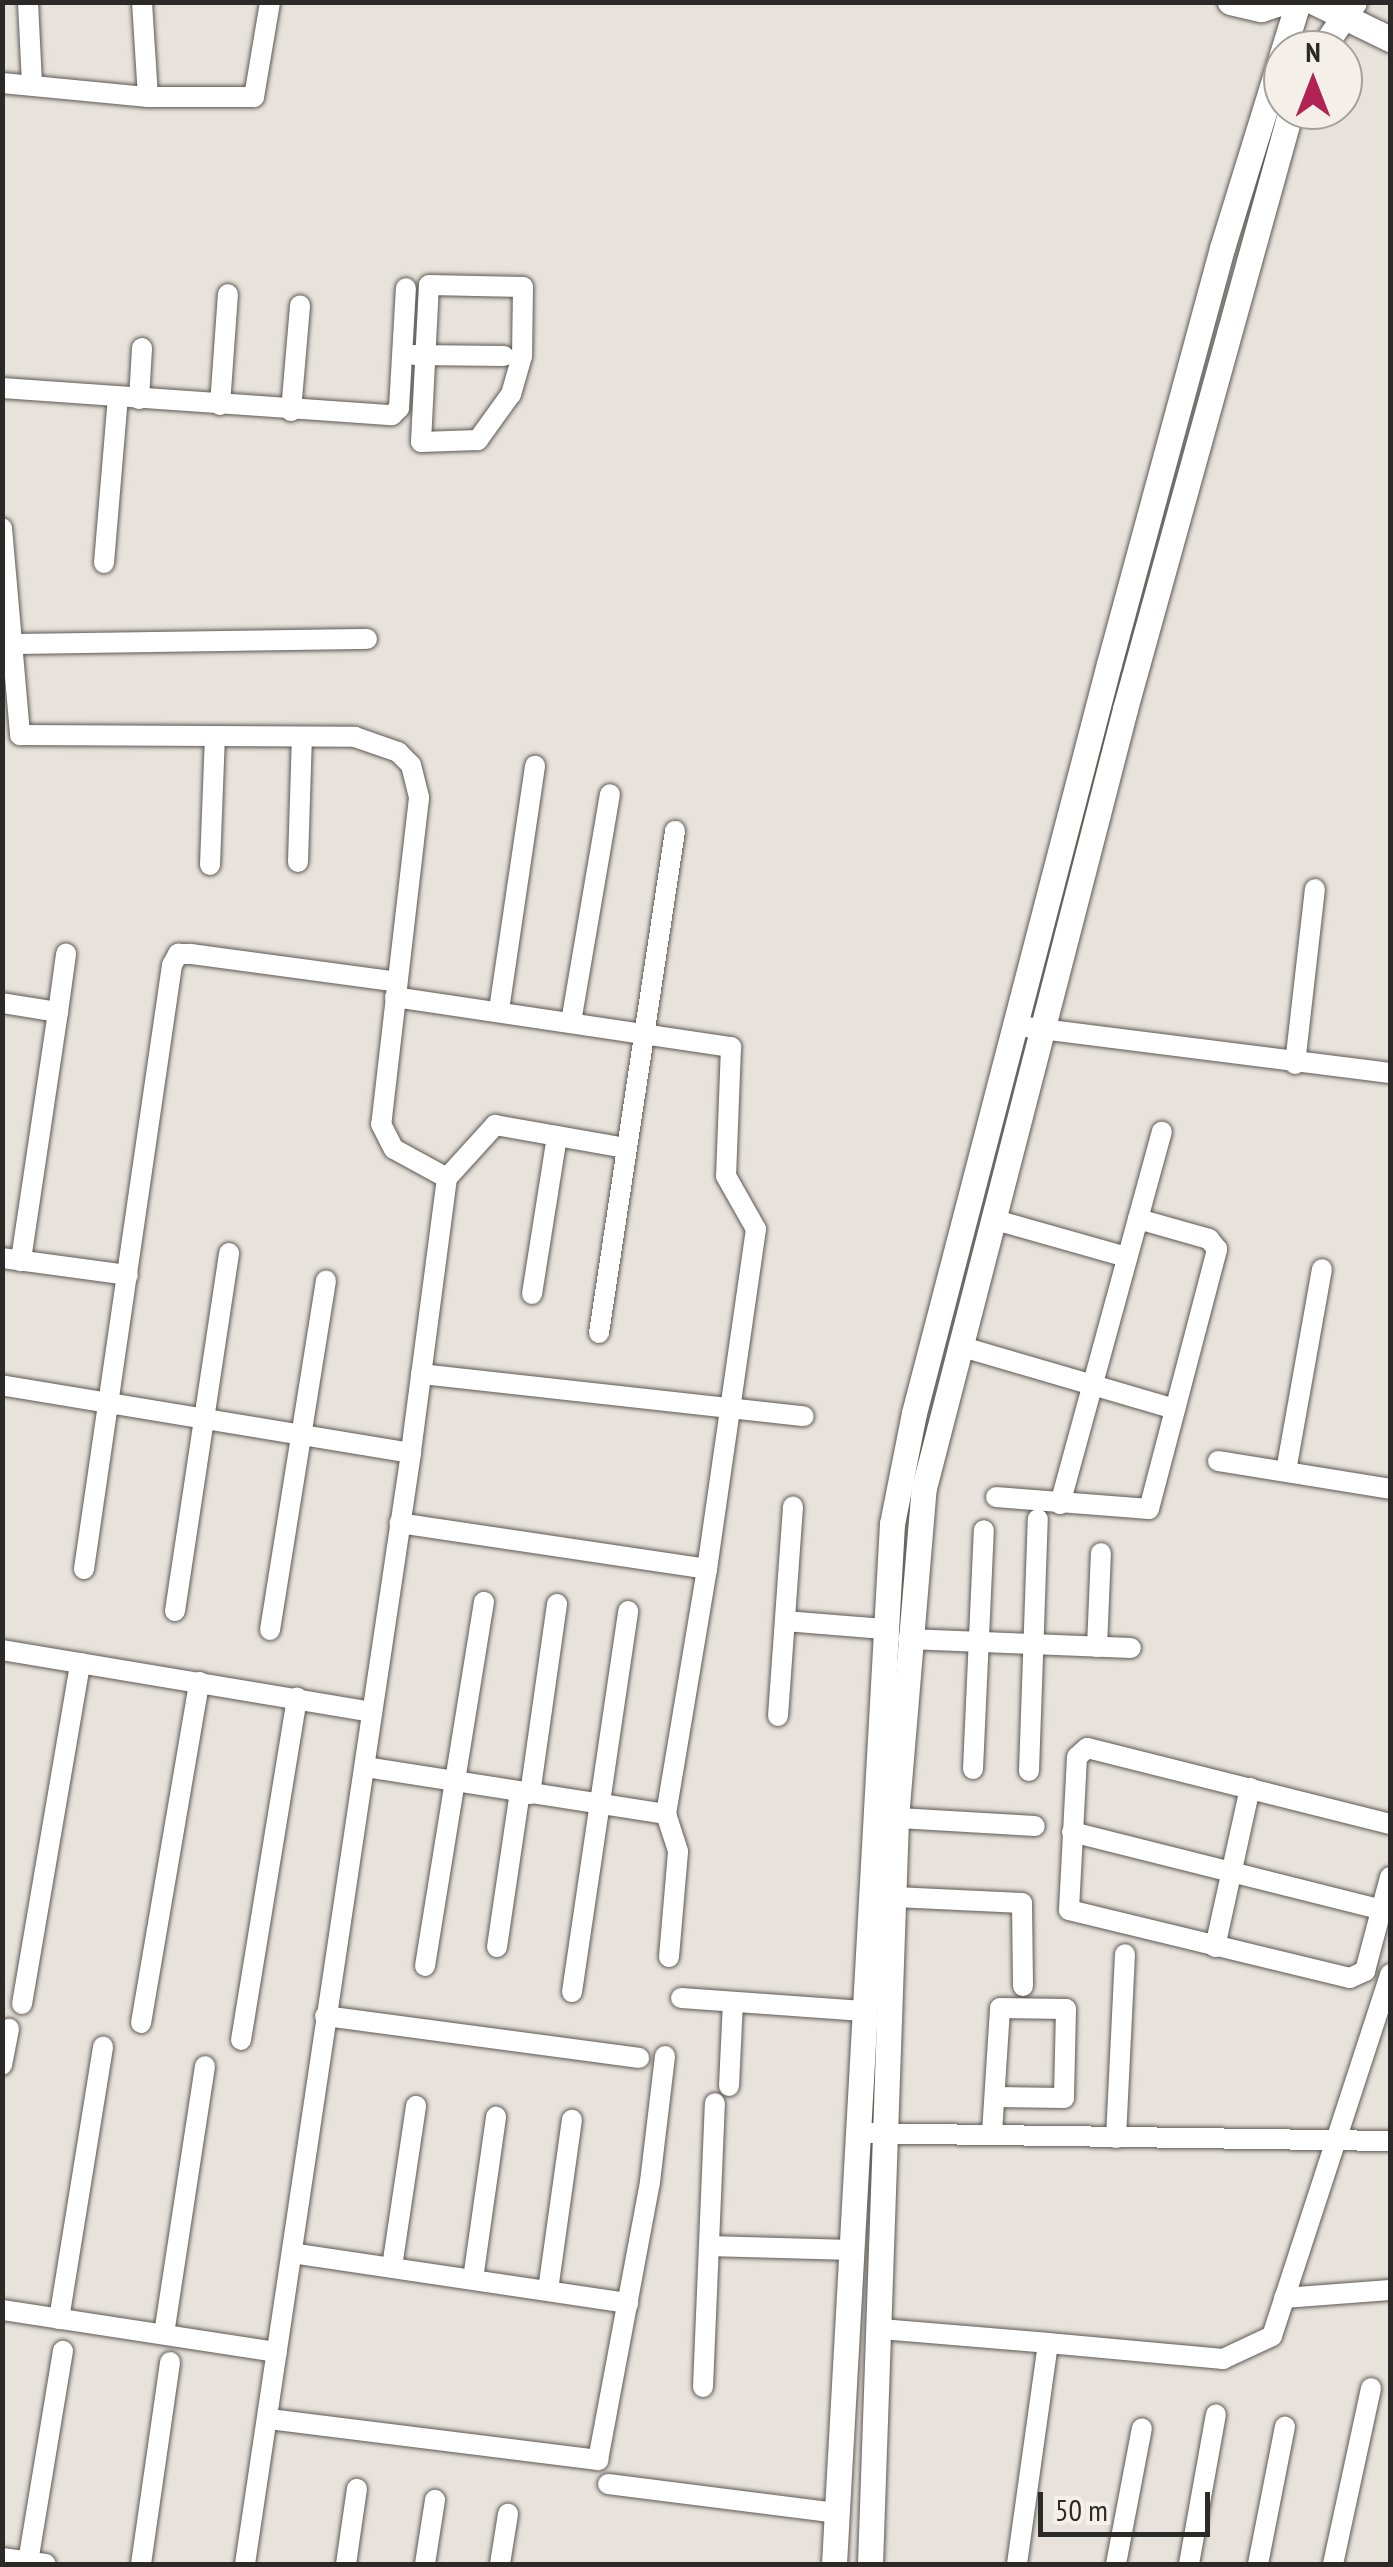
<!DOCTYPE html>
<style>
body{margin:0}
#map{position:relative;width:1393px;height:2567px;overflow:hidden;background:#e7e2dc;font-family:"PT Sans Narrow",sans-serif}
div>[style]{position:absolute}
[style*='--x']{left:calc(var(--x)*1px);top:calc(var(--y)*1px);width:calc(var(--w)*1px);rotate:calc(var(--a)*1deg)}
.roads{filter:drop-shadow(0 0 2px #5d5853) drop-shadow(0 0 2px #5d5853)}
.minor>*{height:20px;margin:-10px;padding:0 10px;transform-origin:10px;border-radius:10px;background:#fff}
.tertiary>*{height:25px;margin:-12.5px;padding:0 12.5px;transform-origin:12.5px;border-radius:12.5px;background:#fff}
span{translate:-50% -50%;white-space:nowrap;text-align:center;line-height:1.15;-webkit-text-stroke:10px #f5efe9;paint-order:stroke}
.frame{position:absolute;inset:0;border:5px solid #2c2a28;pointer-events:none}
.north{position:absolute;left:1263px;top:30px;width:100px;height:100px;box-sizing:border-box;background:#f5efe9;border:2px solid #a5a09c;border-radius:50%;rotate:0deg;font-size:28px;font-weight:700;line-height:40px;text-align:center;color:#2c2a28}
.north::after{content:'';display:block;margin:auto;width:35px;height:45px;background:#b12255;clip-path:polygon(50% 0,100% 100%,50% 72%,0 100%)}
.scale{position:absolute;left:1038px;top:2492px;width:172px;height:45px;box-sizing:border-box;border:5px solid #2c2a28;border-top:0;padding-left:12px;font-size:30px;line-height:35px;white-space:nowrap;color:#2c2a28;-webkit-text-stroke:8px #f5efe9;paint-order:stroke}
</style>
<div id="map">
<div class="roads">
<div class="minor">
<div style="--x:28;--y:2;--w:82;--a:87.2"></div>
<div style="--x:142;--y:2;--w:95;--a:86.4"></div>
<div style="--x:2;--y:83;--w:147;--a:5.5"></div>
<div style="--x:148;--y:97;--w:106;--a:0"></div>
<div style="--x:254;--y:97;--w:96;--a:-80.4"></div>
<div style="--x:429;--y:285;--w:94;--a:1.2"></div>
<div style="--x:523;--y:287;--w:69;--a:90.8"></div>
<div style="--x:522;--y:356;--w:40;--a:106"></div>
<div style="--x:511;--y:394;--w:57;--a:125.7"></div>
<div style="--x:478;--y:440;--w:57;--a:178"></div>
<div style="--x:421;--y:442;--w:157;--a:-87.1"></div>
<div style="--x:414;--y:355;--w:90;--a:0.6"></div>
<div style="--x:2;--y:388;--w:391;--a:4"></div>
<div style="--x:392;--y:415;--w:10;--a:-45"></div>
<div style="--x:399;--y:408;--w:120;--a:-86.7"></div>
<div style="--x:139;--y:399;--w:51;--a:-86.6"></div>
<div style="--x:220;--y:405;--w:111;--a:-85.9"></div>
<div style="--x:291;--y:411;--w:106;--a:-85.1"></div>
<div style="--x:2;--y:528;--w:208;--a:85"></div>
<div style="--x:20;--y:735;--w:335;--a:0.3"></div>
<div style="--x:355;--y:737;--w:46;--a:19.2"></div>
<div style="--x:398;--y:752;--w:18;--a:45"></div>
<div style="--x:411;--y:765;--w:34;--a:76"></div>
<div style="--x:419;--y:798;--w:328;--a:96.6"></div>
<div style="--x:381;--y:1124;--w:28;--a:63"></div>
<div style="--x:394;--y:1149;--w:60;--a:28.7"></div>
<div style="--x:447;--y:1178;--w:277;--a:97.5"></div>
<div style="--x:411;--y:1453;--w:415;--a:-170.6"></div>
<div style="--x:104;--y:563;--w:167;--a:-85.2"></div>
<div style="--x:9;--y:644;--w:358;--a:-0.8"></div>
<div style="--x:298;--y:862;--w:125;--a:-88.2"></div>
<div style="--x:210;--y:865;--w:128;--a:-87.8"></div>
<div style="--x:395;--y:997;--w:340;--a:8.5"></div>
<div style="--x:731;--y:1047;--w:129;--a:92.2"></div>
<div style="--x:726;--y:1176;--w:61;--a:60.5"></div>
<div style="--x:756;--y:1229;--w:344;--a:98.2"></div>
<div style="--x:707;--y:1569;--w:311;--a:-171.5"></div>
<div style="--x:2;--y:1003;--w:57;--a:9.1"></div>
<div style="--x:58;--y:1012;--w:252;--a:98.5"></div>
<div style="--x:499;--y:1010;--w:247;--a:-81.6"></div>
<div style="--x:58;--y:1012;--w:59;--a:-82.1"></div>
<div style="--x:571;--y:1022;--w:231;--a:-80.3"></div>
<div style="--x:1018;--y:1026;--w:375;--a:7.2"></div>
<div style="--x:1295;--y:1064;--w:176;--a:-83.5"></div>
<div style="--x:447;--y:1178;--w:72;--a:-47.8"></div>
<div style="--x:495;--y:1125;--w:133;--a:10"></div>
<div style="--x:996;--y:1220;--w:136;--a:15.8"></div>
<div style="--x:2;--y:1258;--w:127;--a:7.7"></div>
<div style="--x:532;--y:1294;--w:160;--a:-81"></div>
<div style="--x:599;--y:1333;--w:508;--a:-81.39"></div>
<div style="--x:959;--y:1346;--w:225;--a:16.3"></div>
<div style="--x:421;--y:1374;--w:385;--a:6.3"></div>
<div style="--x:1218;--y:1461;--w:174;--a:9.2"></div>
<div style="--x:1286;--y:1471;--w:205;--a:-79.9"></div>
<div style="--x:996;--y:1497;--w:153;--a:4.5"></div>
<div style="--x:1149;--y:1509;--w:269;--a:-75.3"></div>
<div style="--x:1217;--y:1249;--w:13;--a:-129"></div>
<div style="--x:1209;--y:1239;--w:74;--a:-164.3"></div>
<div style="--x:1060;--y:1504;--w:386;--a:-74.7"></div>
<div style="--x:84;--y:1569;--w:610;--a:-81.71"></div>
<div style="--x:172;--y:965;--w:13;--a:-61"></div>
<div style="--x:178;--y:954;--w:13;--a:0"></div>
<div style="--x:191;--y:954;--w:208;--a:7.7"></div>
<div style="--x:175;--y:1611;--w:362;--a:-81.4"></div>
<div style="--x:785;--y:1621;--w:99;--a:4.6"></div>
<div style="--x:270;--y:1630;--w:354;--a:-80.9"></div>
<div style="--x:908;--y:1639;--w:223;--a:2.3"></div>
<div style="--x:1097;--y:1647;--w:94;--a:-87.6"></div>
<div style="--x:2;--y:1650;--w:375;--a:9.5"></div>
<div style="--x:778;--y:1716;--w:210;--a:-85.9"></div>
<div style="--x:365;--y:1767;--w:305;--a:8.9"></div>
<div style="--x:973;--y:1769;--w:239;--a:-87.4"></div>
<div style="--x:1029;--y:1771;--w:252;--a:-88"></div>
<div style="--x:530;--y:1794;--w:192;--a:-81.9"></div>
<div style="--x:882;--y:1817;--w:153;--a:3.4"></div>
<div style="--x:1390;--y:1824;--w:312;--a:-165.9"></div>
<div style="--x:1087;--y:1748;--w:13;--a:138"></div>
<div style="--x:1077;--y:1757;--w:153;--a:93"></div>
<div style="--x:1069;--y:1910;--w:289;--a:13.6"></div>
<div style="--x:1350;--y:1978;--w:17;--a:-25"></div>
<div style="--x:1365;--y:1971;--w:97;--a:-75.1"></div>
<div style="--x:1072;--y:1832;--w:328;--a:14.1"></div>
<div style="--x:895;--y:1897;--w:127;--a:2.7"></div>
<div style="--x:1022;--y:1903;--w:83;--a:89.3"></div>
<div style="--x:497;--y:1947;--w:157;--a:-81.6"></div>
<div style="--x:1215;--y:1947;--w:163;--a:-77.6"></div>
<div style="--x:669;--y:1957;--w:106;--a:-85.1"></div>
<div style="--x:678;--y:1851;--w:39;--a:-108"></div>
<div style="--x:666;--y:1814;--w:248;--a:-80.5"></div>
<div style="--x:425;--y:1966;--w:369;--a:-80.8"></div>
<div style="--x:572;--y:1992;--w:385;--a:-81.6"></div>
<div style="--x:681;--y:1998;--w:183;--a:4.1"></div>
<div style="--x:22;--y:2004;--w:346;--a:-80.3"></div>
<div style="--x:325;--y:2016;--w:317;--a:7.6"></div>
<div style="--x:141;--y:2023;--w:346;--a:-80.3"></div>
<div style="--x:241;--y:2040;--w:347;--a:-80.7"></div>
<div style="--x:2;--y:2065;--w:37;--a:-79"></div>
<div style="--x:729;--y:2086;--w:84;--a:-87.3"></div>
<div style="--x:857;--y:2133;--w:533;--a:0.86"></div>
<div style="--x:992;--y:2133;--w:125;--a:-86.3"></div>
<div style="--x:1000;--y:2008;--w:66;--a:0.9"></div>
<div style="--x:1066;--y:2009;--w:89;--a:91.3"></div>
<div style="--x:1064;--y:2098;--w:69;--a:-179.2"></div>
<div style="--x:1116;--y:2138;--w:184;--a:-87.2"></div>
<div style="--x:709;--y:2246;--w:142;--a:1.6"></div>
<div style="--x:292;--y:2253;--w:340;--a:8.5"></div>
<div style="--x:392;--y:2267;--w:163;--a:-81.5"></div>
<div style="--x:473;--y:2279;--w:164;--a:-81.9"></div>
<div style="--x:548;--y:2290;--w:172;--a:-82"></div>
<div style="--x:1284;--y:2298;--w:106;--a:-4.3"></div>
<div style="--x:2;--y:2310;--w:278;--a:8.7"></div>
<div style="--x:59;--y:2319;--w:276;--a:-80.8"></div>
<div style="--x:882;--y:2329;--w:167;--a:4.8"></div>
<div style="--x:164;--y:2334;--w:271;--a:-81.3"></div>
<div style="--x:703;--y:2387;--w:284;--a:-87.6"></div>
<div style="--x:269;--y:2419;--w:332;--a:7.1"></div>
<div style="--x:598;--y:2460;--w:283;--a:-79.4"></div>
<div style="--x:650;--y:2182;--w:127;--a:-83.2"></div>
<div style="--x:608;--y:2484;--w:230;--a:7.2"></div>
<div style="--x:2;--y:2558;--w:44;--a:7.8"></div>
<div style="--x:28;--y:2562;--w:214;--a:-80.6"></div>
<div style="--x:141;--y:2564;--w:204;--a:-81.8"></div>
<div style="--x:245;--y:2564;--w:1123;--a:-81.5"></div>
<div style="--x:346;--y:2564;--w:76;--a:-81.7"></div>
<div style="--x:425;--y:2564;--w:65;--a:-81.1"></div>
<div style="--x:500;--y:2564;--w:51;--a:-80.9"></div>
<div style="--x:1017;--y:2564;--w:223;--a:-82"></div>
<div style="--x:1048;--y:2343;--w:176;--a:5.2"></div>
<div style="--x:1223;--y:2359;--w:54;--a:-25.1"></div>
<div style="--x:1272;--y:2336;--w:381;--a:-71.9"></div>
<div style="--x:1116;--y:2564;--w:138;--a:-79.2"></div>
<div style="--x:1189;--y:2564;--w:152;--a:-79.8"></div>
<div style="--x:1258;--y:2564;--w:140;--a:-78.9"></div>
<div style="--x:1333;--y:2564;--w:180;--a:-77.8"></div>
</div>
<div class="tertiary">
<div style="--x:1230;--y:2;--w:32;--a:13"></div>
<div style="--x:1261;--y:9;--w:23;--a:-18"></div>
<div style="--x:1314;--y:2;--w:85;--a:26"></div>
<div style="--x:1321;--y:50;--w:58;--a:-55.5"></div>
<div style="--x:834;--y:2564;--w:1042;--a:-86.81"></div>
<div style="--x:892;--y:1524;--w:113;--a:-78.8"></div>
<div style="--x:914;--y:1413;--w:774;--a:-75.41"></div>
<div style="--x:1109;--y:664;--w:431;--a:-74.8"></div>
<div style="--x:1222;--y:248;--w:257;--a:-72.8"></div>
<div style="--x:870;--y:2564;--w:746;--a:-88"></div>
<div style="--x:896;--y:1818;--w:331;--a:-85.2"></div>
<div style="--x:924;--y:1488;--w:805;--a:-75.53"></div>
<div style="--x:1125;--y:709;--w:622;--a:-74.51"></div>
</div>
</div>
<div class="frame"></div>
<div class="north">N</div>
<div class="scale">50 m</div>
</div>
